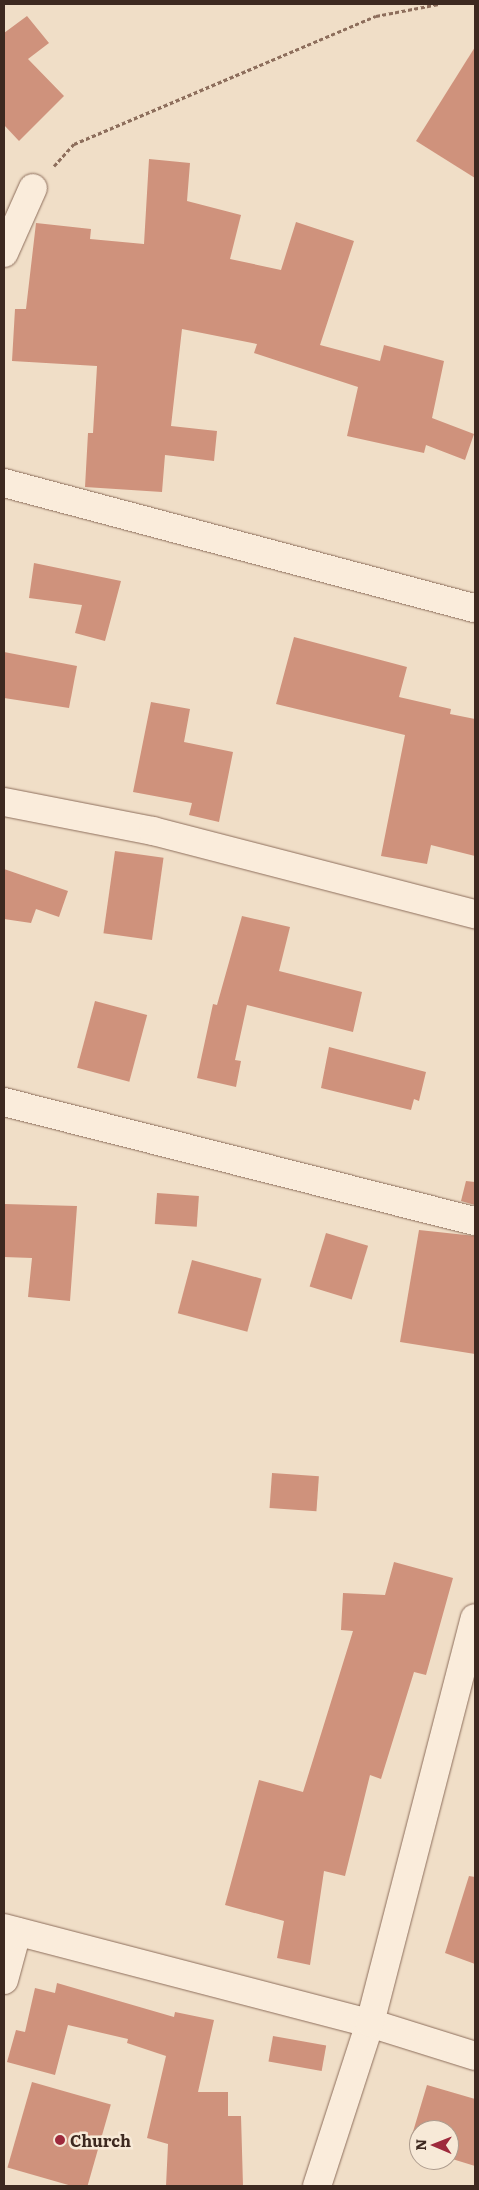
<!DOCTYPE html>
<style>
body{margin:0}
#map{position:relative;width:479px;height:2190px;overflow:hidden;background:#f0dec7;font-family:Literata,serif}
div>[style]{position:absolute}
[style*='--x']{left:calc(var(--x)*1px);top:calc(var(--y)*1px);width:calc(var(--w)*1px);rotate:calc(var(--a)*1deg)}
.building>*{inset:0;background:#cf927c;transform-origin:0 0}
.path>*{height:3px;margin-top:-1.5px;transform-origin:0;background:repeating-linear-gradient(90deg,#8d6e5c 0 4px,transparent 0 6.5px)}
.roads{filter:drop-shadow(0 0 1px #8d6e5c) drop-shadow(0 0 1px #8d6e5c)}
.minor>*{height:28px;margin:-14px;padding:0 14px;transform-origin:14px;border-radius:14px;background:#faecdb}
.dots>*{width:14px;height:14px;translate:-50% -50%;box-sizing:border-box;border:2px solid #f7e9d7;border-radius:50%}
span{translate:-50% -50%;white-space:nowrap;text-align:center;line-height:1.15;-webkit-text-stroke:5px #f7e9d7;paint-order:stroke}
.poi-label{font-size:16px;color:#3d2920;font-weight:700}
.left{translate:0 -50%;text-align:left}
.frame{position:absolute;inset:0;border:5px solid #3d2920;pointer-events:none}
.north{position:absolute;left:409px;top:2120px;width:50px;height:50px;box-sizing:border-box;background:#f7e9d7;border:1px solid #ad9c8e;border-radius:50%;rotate:271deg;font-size:14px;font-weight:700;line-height:20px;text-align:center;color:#3d2920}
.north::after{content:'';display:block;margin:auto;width:18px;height:22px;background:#9e2a3c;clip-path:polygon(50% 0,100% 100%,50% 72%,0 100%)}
</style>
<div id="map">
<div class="building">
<div style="clip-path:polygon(27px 16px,49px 43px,28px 59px,64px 96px,19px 141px,4px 125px,4px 33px)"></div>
<div style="clip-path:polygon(475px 47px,475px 178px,416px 141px)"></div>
<div style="clip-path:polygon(149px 159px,190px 163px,187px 201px,241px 215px,230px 259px,281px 270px,296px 222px,354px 241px,320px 345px,380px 361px,384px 345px,444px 361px,432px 418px,474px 434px,465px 460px,426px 445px,424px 453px,347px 436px,358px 387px,254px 353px,257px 344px,182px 329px,171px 426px,217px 431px,214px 461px,165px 455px,162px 492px,85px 487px,88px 433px,93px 433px,97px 366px,12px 361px,15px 309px,26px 309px,36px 223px,91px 229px,90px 239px,144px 244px)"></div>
<div style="clip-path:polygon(34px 563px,121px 581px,105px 641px,75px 633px,82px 605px,29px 598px)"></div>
<div style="clip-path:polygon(294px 637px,407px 667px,399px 697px,451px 709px,450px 714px,475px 719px,475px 856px,431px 845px,427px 864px,381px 856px,405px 735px,276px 704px)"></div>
<div style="clip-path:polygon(4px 652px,77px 666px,69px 708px,4px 698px)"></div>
<div style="clip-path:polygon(151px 702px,190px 709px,184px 742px,233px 752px,219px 822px,189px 815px,192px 803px,133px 792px)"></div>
<div style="left:115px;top:851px;width:49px;height:83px;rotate:8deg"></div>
<div style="clip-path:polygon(4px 869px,68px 891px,59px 917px,36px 909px,31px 923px,4px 919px)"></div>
<div style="clip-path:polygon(242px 916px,290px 927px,279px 971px,362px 992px,353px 1032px,247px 1005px,235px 1060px,241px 1061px,236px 1087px,197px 1078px,213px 1004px,217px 1005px)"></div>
<div style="left:95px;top:1001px;width:54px;height:69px;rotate:15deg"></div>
<div style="clip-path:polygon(329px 1047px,426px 1072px,419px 1101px,414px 1099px,411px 1110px,321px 1088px)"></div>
<div style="clip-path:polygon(466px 1181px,475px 1182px,475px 1205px,461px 1201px)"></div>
<div style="left:157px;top:1193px;width:42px;height:31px;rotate:4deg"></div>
<div style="clip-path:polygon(4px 1204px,77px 1206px,70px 1301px,28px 1297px,32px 1258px,4px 1257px)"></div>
<div style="clip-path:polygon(419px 1230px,475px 1236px,475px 1354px,400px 1342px)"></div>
<div style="left:326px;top:1233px;width:44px;height:56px;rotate:17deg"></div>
<div style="left:192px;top:1260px;width:72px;height:55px;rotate:15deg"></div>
<div style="left:272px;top:1473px;width:47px;height:35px;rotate:4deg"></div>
<div style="clip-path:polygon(394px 1562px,453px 1578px,426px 1675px,414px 1672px,381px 1779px,370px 1775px,345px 1876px,324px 1871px,310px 1965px,277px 1958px,284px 1921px,225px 1905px,259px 1780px,303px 1792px,353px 1631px,341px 1630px,343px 1593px,385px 1595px)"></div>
<div style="clip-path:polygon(469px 1876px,475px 1877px,475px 1964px,445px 1953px)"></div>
<div style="clip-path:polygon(57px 1983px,174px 2017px,175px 2012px,214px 2020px,198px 2092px,228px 2092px,228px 2116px,241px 2116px,243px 2186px,166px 2186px,168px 2144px,147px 2138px,166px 2056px,127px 2043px,128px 2039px,68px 2025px,55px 2075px,7px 2062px,16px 2030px,25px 2032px,35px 1988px,55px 1993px)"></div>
<div style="left:273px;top:2036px;width:54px;height:26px;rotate:10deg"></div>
<div style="left:32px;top:2082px;width:82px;height:89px;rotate:16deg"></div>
<div style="clip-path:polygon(427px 2085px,475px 2099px,475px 2166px,449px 2158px,449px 2130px,419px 2130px,419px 2148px,409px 2145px)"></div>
</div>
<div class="path">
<div style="--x:54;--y:166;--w:30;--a:-48"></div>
<div style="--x:74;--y:144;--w:328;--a:-23"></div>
<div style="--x:376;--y:16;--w:64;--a:-10.8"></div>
</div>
<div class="roads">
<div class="minor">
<div style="--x:4;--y:253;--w:71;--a:-66"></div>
<div style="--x:4;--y:483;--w:487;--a:14.9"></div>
<div style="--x:4;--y:802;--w:152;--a:11"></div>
<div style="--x:153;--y:831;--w:333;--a:14.5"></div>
<div style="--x:4;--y:1102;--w:486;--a:14.2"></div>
<div style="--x:4;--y:1928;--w:378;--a:14.6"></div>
<div style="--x:370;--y:2023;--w:110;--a:17.4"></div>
<div style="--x:4;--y:1980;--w:50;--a:-74.8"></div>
<div style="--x:317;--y:2186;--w:171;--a:-72"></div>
<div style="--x:370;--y:2023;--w:418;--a:-75.5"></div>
</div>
</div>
<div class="dots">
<div style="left:60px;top:2140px;background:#9e2a3c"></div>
</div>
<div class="poi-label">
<span class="left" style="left:70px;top:2140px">Church</span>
</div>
<div class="frame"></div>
<div class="north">N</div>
</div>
